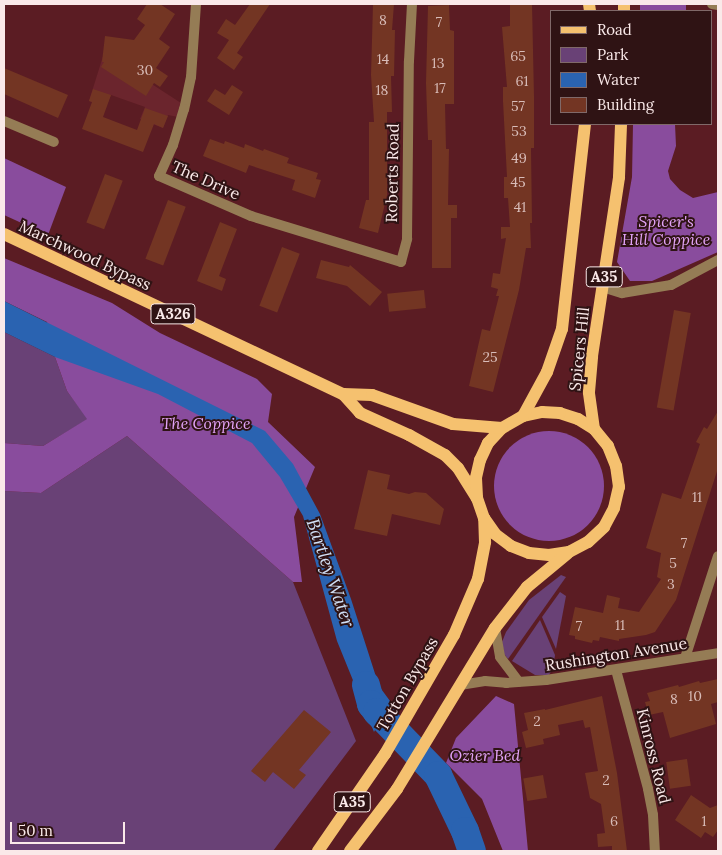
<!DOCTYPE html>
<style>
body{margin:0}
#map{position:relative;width:722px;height:855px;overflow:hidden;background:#5b1c23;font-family:Lora,serif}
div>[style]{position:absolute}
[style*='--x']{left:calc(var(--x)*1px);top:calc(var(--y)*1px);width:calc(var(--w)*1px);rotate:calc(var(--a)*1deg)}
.built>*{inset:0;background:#6b252d}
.green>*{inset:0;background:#694176}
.forest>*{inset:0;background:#894c9d;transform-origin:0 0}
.round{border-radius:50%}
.water>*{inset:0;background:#2a63b1}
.river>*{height:28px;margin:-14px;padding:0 14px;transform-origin:14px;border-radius:14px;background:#2a63b1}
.building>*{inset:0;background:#733523;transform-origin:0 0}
.minor>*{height:10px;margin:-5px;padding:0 5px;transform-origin:5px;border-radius:5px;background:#957c55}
.primary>*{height:12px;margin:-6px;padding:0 6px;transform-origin:6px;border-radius:6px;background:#f5c16f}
span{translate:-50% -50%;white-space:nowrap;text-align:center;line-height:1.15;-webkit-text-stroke:4px #2f1314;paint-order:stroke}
.number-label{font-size:14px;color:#d8bcb8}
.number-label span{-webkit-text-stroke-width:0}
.shield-label span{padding:1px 4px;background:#2f1314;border:1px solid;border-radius:4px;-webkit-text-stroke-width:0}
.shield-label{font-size:15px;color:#fae9e9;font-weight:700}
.street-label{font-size:16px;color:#fae9e9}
.park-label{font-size:16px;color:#e2a3f7;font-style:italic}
.water-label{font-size:18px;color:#d1e0f6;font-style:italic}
.frame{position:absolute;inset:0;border:5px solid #fae9e9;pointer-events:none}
.legend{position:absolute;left:550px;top:10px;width:162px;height:115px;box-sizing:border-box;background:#2f1314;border:1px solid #806969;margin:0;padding:6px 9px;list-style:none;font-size:15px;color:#fae9e9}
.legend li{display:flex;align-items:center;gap:10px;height:25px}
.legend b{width:25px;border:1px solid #806969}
.scale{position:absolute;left:10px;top:822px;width:115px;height:22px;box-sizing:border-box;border:2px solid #fae9e9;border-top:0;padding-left:6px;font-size:15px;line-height:18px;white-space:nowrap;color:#fae9e9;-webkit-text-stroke:4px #2f1314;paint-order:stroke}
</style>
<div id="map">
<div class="built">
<div style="clip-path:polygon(104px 53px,181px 103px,178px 117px,168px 115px,163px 128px,140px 119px,145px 107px,111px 95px,106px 107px,89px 101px)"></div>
</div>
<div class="green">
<div style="clip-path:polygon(4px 332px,55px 357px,67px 391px,88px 419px,43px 446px,4px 443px)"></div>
<div style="clip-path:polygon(127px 436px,293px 582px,356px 741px,273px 851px,4px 851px,4px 491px,41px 493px)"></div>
<div style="clip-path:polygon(561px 575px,566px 577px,508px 659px,504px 654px,502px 642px,506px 632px,529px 600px)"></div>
<div style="clip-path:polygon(560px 592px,566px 596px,556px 649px,542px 617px)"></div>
<div style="clip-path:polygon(540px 620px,555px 655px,553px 668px,549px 675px,535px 675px,512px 661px)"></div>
</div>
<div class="forest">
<div style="left:640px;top:4px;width:46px;height:7px"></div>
<div style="clip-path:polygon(633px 124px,675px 124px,676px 146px,668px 171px,670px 179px,680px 190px,693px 198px,718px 192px,718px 252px,652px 281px,630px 281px,617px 262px,632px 177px)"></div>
<div style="clip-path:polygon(4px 158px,66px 187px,48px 235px,4px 215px)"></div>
<div style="clip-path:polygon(4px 258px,112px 303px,160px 333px,257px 379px,272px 394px,268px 422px,315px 467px,294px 517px,302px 582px,293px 582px,127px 436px,41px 493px,4px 491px,4px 443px,43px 446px,87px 419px,67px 391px,55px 357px,47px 322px,4px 301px)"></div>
<div class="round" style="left:494px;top:431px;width:110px;height:110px"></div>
<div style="clip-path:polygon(496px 696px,514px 704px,528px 851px,503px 851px,482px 799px,446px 763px,456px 738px)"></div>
</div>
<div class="water">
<div style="clip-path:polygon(4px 301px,265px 431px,293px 464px,320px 514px,351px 599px,379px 686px,390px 701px,374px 732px,337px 641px,303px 516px,280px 477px,252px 443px,158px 394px,55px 357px,4px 332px)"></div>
</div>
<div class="river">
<div style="--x:366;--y:685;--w:20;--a:75"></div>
<div style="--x:371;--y:704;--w:10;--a:53"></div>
<div style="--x:377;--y:712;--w:88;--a:45.9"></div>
<div style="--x:438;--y:775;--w:62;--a:64.3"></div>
<div style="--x:465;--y:831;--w:21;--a:71"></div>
</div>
<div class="building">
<div style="clip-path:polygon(147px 4px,160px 4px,175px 14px,159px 39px,170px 47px,156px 68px,168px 76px,160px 87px,154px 83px,146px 96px,101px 67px,104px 62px,102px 62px,105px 36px,134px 40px,145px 25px,137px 19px)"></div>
<div style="clip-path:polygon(250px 4px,270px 4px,237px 53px,243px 57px,234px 70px,217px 58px,229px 40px,217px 33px,226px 19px,235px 25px)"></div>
<div style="clip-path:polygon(373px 4px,394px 4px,392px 30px,395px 30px,394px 76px,391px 76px,392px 112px,387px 112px,387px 195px,378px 233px,359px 228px,366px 200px,369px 200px,369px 122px,374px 122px,371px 75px)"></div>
<div style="clip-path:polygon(510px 4px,532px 4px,534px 97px,534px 148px,531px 148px,532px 223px,530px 223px,531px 248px,526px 248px,519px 290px,493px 392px,469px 386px,482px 329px,490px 331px,499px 296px,496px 296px,498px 289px,491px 287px,493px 273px,500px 274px,506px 238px,501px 239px,501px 227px,510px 227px,508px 198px,504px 198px,504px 177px,507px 177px,503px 101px,503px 87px,507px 87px,502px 27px,510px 26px)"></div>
<div style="clip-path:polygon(449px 5px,450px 30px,454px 31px,454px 104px,445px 104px,446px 149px,449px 149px,448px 205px,457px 205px,457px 218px,451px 218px,451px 268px,432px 268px,432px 140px,428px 140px,426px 83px,428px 6px)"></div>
<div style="clip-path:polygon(4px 68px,68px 95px,58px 118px,4px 94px)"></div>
<div style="clip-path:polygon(232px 85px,243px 92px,229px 115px,207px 101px,215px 89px,225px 95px)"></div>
<div style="clip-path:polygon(93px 89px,111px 95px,103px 117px,137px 130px,145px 108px,168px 116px,163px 128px,154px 124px,143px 152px,82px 129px,92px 102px,89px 101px)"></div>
<div style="clip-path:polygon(210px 139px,224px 144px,225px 141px,244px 148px,245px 144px,263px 151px,264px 149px,289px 158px,287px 163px,318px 173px,316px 179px,321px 180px,315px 198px,292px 190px,295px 180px,249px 165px,246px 173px,203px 156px)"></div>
<div style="left:105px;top:174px;width:19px;height:52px;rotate:21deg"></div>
<div style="left:168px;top:200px;width:19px;height:63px;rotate:21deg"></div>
<div style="clip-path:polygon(220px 222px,237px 229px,219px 276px,226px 279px,222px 291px,197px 281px)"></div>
<div style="left:282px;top:247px;width:19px;height:63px;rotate:21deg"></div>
<div style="clip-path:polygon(321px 260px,349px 267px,350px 265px,382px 292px,370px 306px,347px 286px,316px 278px)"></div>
<div style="left:424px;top:290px;width:18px;height:37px;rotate:84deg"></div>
<div style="left:674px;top:310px;width:17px;height:99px;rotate:10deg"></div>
<div style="clip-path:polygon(718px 411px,718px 468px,676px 600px,655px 632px,646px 635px,619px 639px,619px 641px,600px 637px,599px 641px,593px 640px,592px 643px,575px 639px,575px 636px,569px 635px,575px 607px,603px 613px,607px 595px,620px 598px,618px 608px,639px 612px,661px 579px,657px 577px,661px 553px,646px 548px,662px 493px,681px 499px,700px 444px,696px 442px,704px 427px,707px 429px)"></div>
<div style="clip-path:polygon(368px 470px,390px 475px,387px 489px,409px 494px,415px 492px,426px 493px,444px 509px,440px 525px,392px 514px,387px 536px,354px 529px)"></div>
<div style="clip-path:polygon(718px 679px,718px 702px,711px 704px,716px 724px,670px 738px,663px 712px,649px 715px,645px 702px,650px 701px,647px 693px,678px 685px,679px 687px,699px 681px,700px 683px)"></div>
<div style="clip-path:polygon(602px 696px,617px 773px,627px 851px,612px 851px,612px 846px,598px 847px,597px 834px,605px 833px,601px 804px,590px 798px,585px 773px,598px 771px,590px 727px,585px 728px,583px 720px,558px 725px,560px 735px,543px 739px,544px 744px,526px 748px,522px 732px,528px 730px,524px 713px,545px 709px,545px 710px)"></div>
<div style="clip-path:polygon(304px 710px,331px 732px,299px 770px,306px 775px,294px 789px,273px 772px,265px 782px,251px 771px)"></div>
<div style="left:687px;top:759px;width:27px;height:21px;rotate:82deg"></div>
<div style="left:543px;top:775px;width:23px;height:20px;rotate:80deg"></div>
<div style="clip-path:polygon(691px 795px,710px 808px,718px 805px,718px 830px,713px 837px,705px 832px,701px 838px,675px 820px)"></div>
</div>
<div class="minor">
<div style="--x:196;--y:4;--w:73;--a:93.9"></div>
<div style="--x:191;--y:77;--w:33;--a:102"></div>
<div style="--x:184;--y:109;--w:38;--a:107"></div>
<div style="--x:173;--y:145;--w:34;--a:114"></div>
<div style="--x:159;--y:176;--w:100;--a:23.5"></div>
<div style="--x:251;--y:216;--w:157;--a:17"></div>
<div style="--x:401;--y:262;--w:24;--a:-75"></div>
<div style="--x:407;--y:239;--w:178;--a:-89.4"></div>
<div style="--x:409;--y:61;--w:57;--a:-87"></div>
<div style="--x:712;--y:4;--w:6;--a:9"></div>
<div style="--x:4;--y:121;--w:54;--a:22.8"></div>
<div style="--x:602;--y:287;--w:21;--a:17"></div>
<div style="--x:622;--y:293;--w:50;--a:-9.3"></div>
<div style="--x:671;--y:285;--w:53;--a:-28"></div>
<div style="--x:495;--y:628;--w:29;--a:80"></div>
<div style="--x:500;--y:657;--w:31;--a:53"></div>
<div style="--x:685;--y:658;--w:107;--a:-72.1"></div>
<div style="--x:616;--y:670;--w:123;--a:74.9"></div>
<div style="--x:648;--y:789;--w:26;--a:79"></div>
<div style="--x:653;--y:815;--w:36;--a:87"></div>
<div style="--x:460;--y:685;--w:25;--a:-9"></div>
<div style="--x:485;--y:681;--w:21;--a:5"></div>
<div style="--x:506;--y:683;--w:40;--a:-4.3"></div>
<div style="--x:546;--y:680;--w:174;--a:-8.9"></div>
</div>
<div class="primary">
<div style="--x:589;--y:4;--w:7;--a:82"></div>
<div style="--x:624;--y:11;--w:7;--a:-90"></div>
<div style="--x:4;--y:234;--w:375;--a:25.3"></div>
<div style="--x:343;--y:394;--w:25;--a:48"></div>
<div style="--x:360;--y:413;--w:54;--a:24.2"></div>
<div style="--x:409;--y:435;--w:41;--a:29.1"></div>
<div style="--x:445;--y:455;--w:18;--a:45"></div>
<div style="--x:458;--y:468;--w:36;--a:58"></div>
<div style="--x:477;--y:498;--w:21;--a:71"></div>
<div style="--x:484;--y:518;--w:19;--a:55"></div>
<div style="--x:495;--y:534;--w:20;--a:37"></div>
<div style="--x:511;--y:546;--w:19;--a:21"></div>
<div style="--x:529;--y:553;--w:20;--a:6"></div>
<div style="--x:549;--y:555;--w:20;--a:-9"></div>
<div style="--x:569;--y:552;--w:21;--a:-28"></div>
<div style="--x:588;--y:542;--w:22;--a:-43"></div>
<div style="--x:604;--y:527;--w:21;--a:-62"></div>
<div style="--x:614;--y:508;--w:22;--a:-77"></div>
<div style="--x:619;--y:487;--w:21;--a:-98"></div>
<div style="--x:616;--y:466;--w:22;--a:-112"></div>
<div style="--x:608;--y:446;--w:22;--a:-129"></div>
<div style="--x:594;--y:429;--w:19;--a:-148"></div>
<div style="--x:578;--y:419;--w:19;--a:-162"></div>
<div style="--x:560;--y:413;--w:18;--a:-177"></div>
<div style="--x:542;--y:412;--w:19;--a:168"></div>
<div style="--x:523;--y:416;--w:24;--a:150"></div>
<div style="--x:502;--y:428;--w:21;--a:133"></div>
<div style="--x:488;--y:443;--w:19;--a:115"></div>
<div style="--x:480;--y:460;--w:18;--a:103"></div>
<div style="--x:476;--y:478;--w:20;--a:87"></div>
<div style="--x:343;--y:394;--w:29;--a:2"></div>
<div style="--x:372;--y:395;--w:86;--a:19.7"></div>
<div style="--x:453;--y:424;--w:49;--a:4.7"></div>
<div style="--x:523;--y:416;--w:50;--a:-61.4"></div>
<div style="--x:547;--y:372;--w:46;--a:-70.8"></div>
<div style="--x:562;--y:329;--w:206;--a:-83.6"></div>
<div style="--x:594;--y:429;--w:37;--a:-98"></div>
<div style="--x:589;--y:392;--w:36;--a:-85"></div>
<div style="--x:592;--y:356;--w:181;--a:-81.4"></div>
<div style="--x:619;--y:177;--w:53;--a:-87.8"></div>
<div style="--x:318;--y:851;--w:118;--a:-55.4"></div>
<div style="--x:385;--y:754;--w:138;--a:-59.9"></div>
<div style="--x:454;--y:635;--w:61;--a:-66.8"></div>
<div style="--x:478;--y:579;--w:38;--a:-79"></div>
<div style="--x:485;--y:542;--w:24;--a:-92"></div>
<div style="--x:350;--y:851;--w:78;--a:-52.8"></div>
<div style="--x:397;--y:789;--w:188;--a:-58.7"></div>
<div style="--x:495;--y:628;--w:52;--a:-52"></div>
<div style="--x:527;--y:587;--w:52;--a:-39.5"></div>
</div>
<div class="number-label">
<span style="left:383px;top:20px">8</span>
<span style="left:439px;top:22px">7</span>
<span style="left:518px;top:56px">65</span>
<span style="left:383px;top:59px">14</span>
<span style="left:438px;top:63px">13</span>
<span style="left:145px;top:70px">30</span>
<span style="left:522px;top:81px">61</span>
<span style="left:440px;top:88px">17</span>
<span style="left:382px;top:90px">18</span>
<span style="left:518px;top:106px">57</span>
<span style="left:519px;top:131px">53</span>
<span style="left:519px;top:158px">49</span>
<span style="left:518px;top:182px">45</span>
<span style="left:520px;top:207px">41</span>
<span style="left:490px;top:357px">25</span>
<span style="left:697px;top:497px">11</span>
<span style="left:684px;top:543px">7</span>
<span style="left:673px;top:563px">5</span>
<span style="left:671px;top:584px">3</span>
<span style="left:620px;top:625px">11</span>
<span style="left:579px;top:626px">7</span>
<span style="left:695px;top:696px">10</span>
<span style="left:674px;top:699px">8</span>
<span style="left:537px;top:721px">2</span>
<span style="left:606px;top:780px">2</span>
<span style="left:614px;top:821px">6</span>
<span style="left:704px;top:821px">1</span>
</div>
<div class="shield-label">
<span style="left:604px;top:277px">A35</span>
<span style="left:173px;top:314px">A326</span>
<span style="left:352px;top:802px">A35</span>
</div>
<div class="street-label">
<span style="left:392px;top:173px;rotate:-89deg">Roberts Road</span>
<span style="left:206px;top:180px;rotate:24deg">The Drive</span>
<span style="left:85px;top:255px;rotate:25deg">Marchwood Bypass</span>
<span style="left:579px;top:349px;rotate:-84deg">Spicers Hill</span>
<span style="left:616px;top:654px;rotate:-9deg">Rushington Avenue</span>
<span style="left:407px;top:684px;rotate:-60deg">Totton Bypass</span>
<span style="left:654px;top:756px;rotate:76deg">Kinross Road</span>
</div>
<div class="park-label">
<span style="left:666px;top:230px">Spicer's<br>Hill Coppice</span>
<span style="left:206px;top:423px">The Coppice</span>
<span style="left:485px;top:755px">Ozier Bed</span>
</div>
<div class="water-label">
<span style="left:330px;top:573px;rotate:71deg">Bartley Water</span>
</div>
<div class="frame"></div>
<ul class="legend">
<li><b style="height:6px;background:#f5c16f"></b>Road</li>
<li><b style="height:14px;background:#694176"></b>Park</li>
<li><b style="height:14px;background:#2a63b1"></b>Water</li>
<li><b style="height:14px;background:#733523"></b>Building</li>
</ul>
<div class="scale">50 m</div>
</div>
